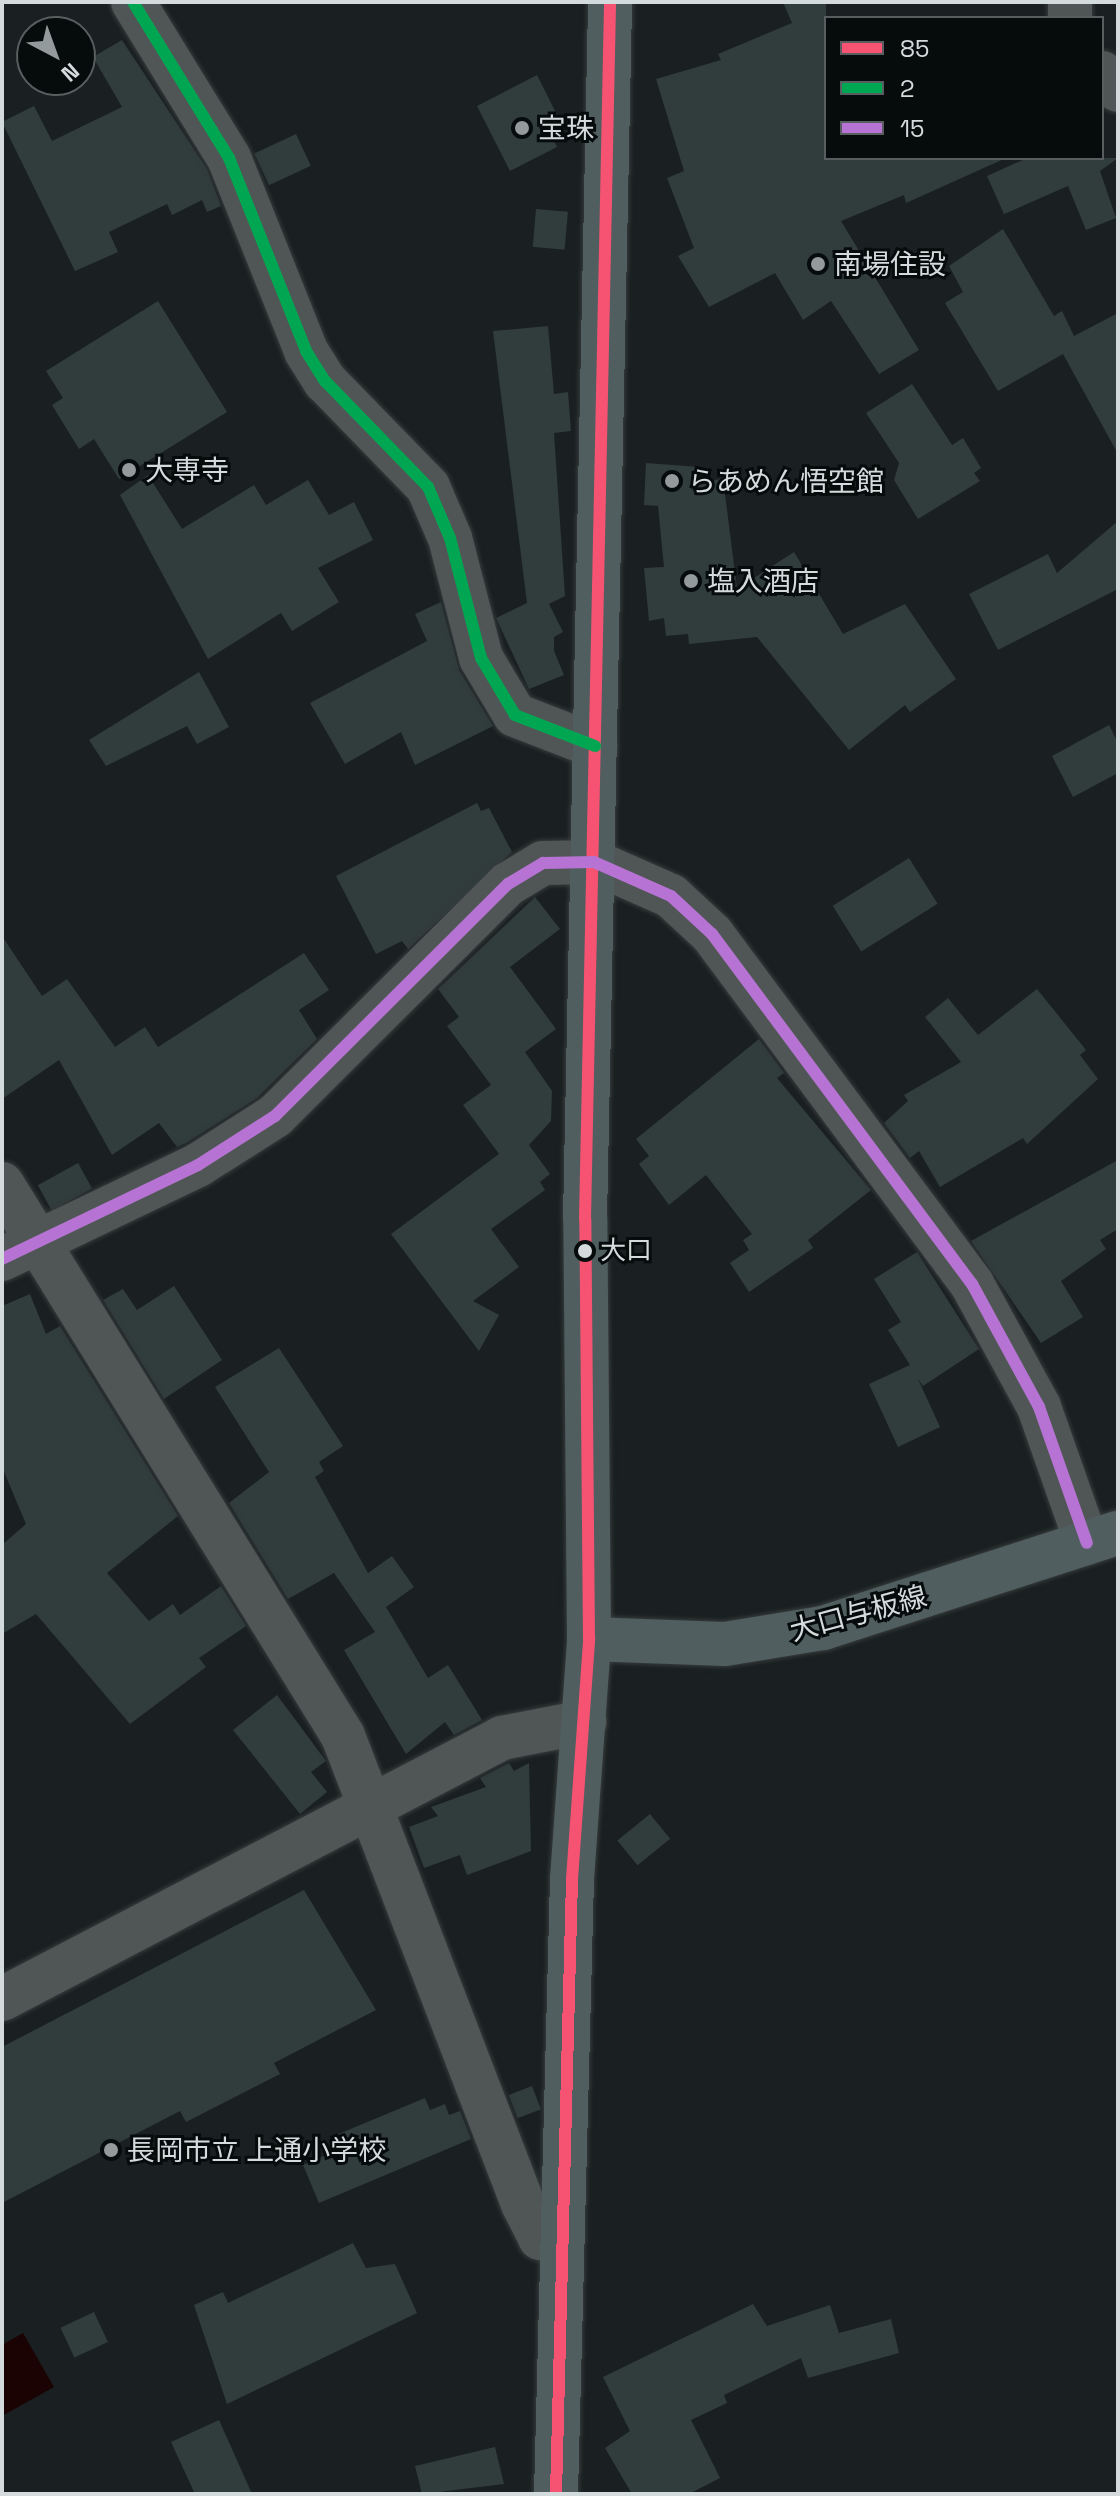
<!DOCTYPE html>
<meta charset="utf-8">
<style>
body{margin:0}
#map{position:relative;width:1120px;height:2496px;overflow:hidden;background:#1a2021;font-family:"Space Grotesk","Noto Sans JP",sans-serif}
div>[style]{position:absolute}
[style*='--x']{left:calc(var(--x)*1px);top:calc(var(--y)*1px);width:calc(var(--w)*1px);rotate:calc(var(--a)*1deg)}
.water>*{inset:0;background:#1b0303}
.building>*{inset:0;background:#313c3d;transform-origin:0 0}
.roads{filter:drop-shadow(0 0 2px #363b3c) drop-shadow(0 0 2px #363b3c)}
.minor>*{height:44px;margin:-22px;padding:0 22px;transform-origin:22px;border-radius:22px;background:#505656}
.major>*{height:44px;margin:-22px;padding:0 22px;transform-origin:22px;border-radius:22px;background:#505e5f}
.bus-1>*{height:12px;margin:-6px;padding:0 6px;transform-origin:6px;border-radius:6px;background:#f65372}
.bus-2>*{height:12px;margin:-6px;padding:0 6px;transform-origin:6px;border-radius:6px;background:#00a651}
.bus-3>*{height:12px;margin:-6px;padding:0 6px;transform-origin:6px;border-radius:6px;background:#b673d3}
.dots>*{width:22px;height:22px;translate:-50% -50%;box-sizing:border-box;border:4px solid #060b0c;border-radius:50%}
span{translate:-50% -50%;white-space:nowrap;text-align:center;line-height:1.15;-webkit-text-stroke:6px #060b0c;paint-order:stroke}
.bus-label{font-size:26px;color:#d4dbdc}
.left{translate:0 -50%;text-align:left}
.poi-label{font-size:28px;color:#d4dbdc}
.street-label{font-size:28px;color:#d4dbdc}
.frame{position:absolute;inset:0;border:4px solid #d4dbdc;pointer-events:none}
.legend{position:absolute;left:824px;top:16px;width:280px;height:144px;box-sizing:border-box;background:#060b0c;border:2px solid #585e5f;margin:0;padding:10px 14px;list-style:none;font-size:24px;color:#d4dbdc}
.legend li{display:flex;align-items:center;gap:16px;height:40px}
.legend b{width:40px;border:2px solid #585e5f}
.north{position:absolute;left:16px;top:16px;width:80px;height:80px;box-sizing:border-box;background:#060b0c;border:2px solid #585e5f;border-radius:50%;rotate:139deg;font-size:22px;font-weight:700;line-height:32px;text-align:center;color:#d4dbdc}
.north::after{content:'';display:block;margin:auto;width:28px;height:36px;background:#939a9b;clip-path:polygon(50% 0,100% 100%,50% 72%,0 100%)}
</style>
<div id="map">
<div class="water">
<div style="clip-path:polygon(23px 2333px,54px 2387px,2px 2416px,2px 2345px)"></div>
</div>
<div class="building">
<div style="clip-path:polygon(783px 2px,826px 2px,826px 158px,1006px 158px,906px 203px,904px 195px,841px 221px,919px 350px,879px 374px,831px 301px,803px 320px,775px 273px,709px 307px,678px 256px,694px 248px,667px 178px,684px 171px,656px 79px,721px 60px,718px 54px,792px 23px)"></div>
<div style="clip-path:polygon(122px 40px,207px 169px,221px 206px,207px 212px,202px 200px,172px 215px,167px 204px,109px 232px,118px 252px,75px 271px,2px 122px,34px 106px,52px 141px,122px 107px,93px 57px)"></div>
<div style="clip-path:polygon(537px 75px,562px 125px,549px 131px,557px 147px,510px 171px,477px 106px)"></div>
<div style="left:296px;top:134px;width:35px;height:46px;rotate:65deg"></div>
<div style="clip-path:polygon(1027px 158px,1118px 158px,1100px 171px,1116px 218px,1086px 230px,1068px 186px,1004px 214px,987px 176px)"></div>
<div style="left:536px;top:209px;width:32px;height:38px;rotate:5deg"></div>
<div style="clip-path:polygon(1003px 229px,1054px 316px,1062px 311px,1074px 336px,1118px 313px,1118px 454px,1063px 354px,998px 391px,945px 303px,963px 292px,949px 266px)"></div>
<div style="clip-path:polygon(158px 301px,227px 412px,119px 479px,94px 439px,79px 449px,52px 405px,63px 398px,46px 371px)"></div>
<div style="clip-path:polygon(548px 326px,554px 394px,568px 392px,571px 431px,554px 433px,565px 596px,549px 604px,563px 632px,554px 637px,554px 651px,564px 675px,529px 689px,496px 618px,527px 603px,493px 331px)"></div>
<div style="clip-path:polygon(912px 384px,952px 445px,963px 438px,981px 468px,974px 473px,980px 481px,918px 519px,894px 480px,899px 463px,866px 413px)"></div>
<div style="clip-path:polygon(646px 463px,699px 467px,697px 485px,723px 478px,737px 589px,794px 552px,843px 634px,905px 604px,956px 679px,910px 712px,905px 705px,849px 750px,757px 637px,689px 644px,688px 634px,666px 636px,664px 618px,649px 621px,644px 568px,664px 567px,658px 506px,644px 505px)"></div>
<div style="clip-path:polygon(148px 475px,182px 529px,254px 485px,266px 505px,308px 480px,329px 515px,354px 502px,373px 540px,318px 568px,339px 602px,292px 631px,281px 613px,208px 659px,120px 495px)"></div>
<div style="clip-path:polygon(1118px 521px,1118px 589px,998px 650px,969px 594px,1048px 554px,1057px 573px)"></div>
<div style="clip-path:polygon(441px 602px,459px 670px,493px 726px,415px 765px,401px 732px,345px 764px,310px 703px,427px 641px,415px 614px)"></div>
<div style="clip-path:polygon(199px 672px,229px 727px,197px 744px,187px 726px,106px 766px,89px 740px)"></div>
<div style="clip-path:polygon(1109px 725px,1118px 743px,1118px 773px,1073px 797px,1052px 756px)"></div>
<div style="clip-path:polygon(477px 803px,481px 811px,489px 808px,512px 852px,408px 949px,402px 941px,376px 954px,336px 876px)"></div>
<div style="left:909px;top:858px;width:54px;height:90px;rotate:58deg"></div>
<div style="clip-path:polygon(535px 897px,560px 929px,510px 967px,556px 1029px,525px 1052px,552px 1091px,551px 1121px,529px 1145px,550px 1174px,540px 1182px,545px 1190px,491px 1229px,519px 1267px,473px 1301px,499px 1315px,479px 1351px,391px 1234px,499px 1154px,463px 1105px,491px 1085px,447px 1026px,459px 1017px,438px 989px)"></div>
<div style="clip-path:polygon(2px 936px,42px 996px,67px 979px,115px 1047px,145px 1027px,158px 1047px,304px 953px,329px 990px,299px 1010px,317px 1039px,257px 1098px,186px 1143px,177px 1147px,159px 1123px,112px 1155px,59px 1060px,2px 1099px)"></div>
<div style="clip-path:polygon(1037px 989px,1086px 1050px,1080px 1055px,1098px 1079px,1027px 1144px,1023px 1138px,940px 1187px,919px 1151px,910px 1158px,884px 1123px,908px 1101px,904px 1095px,961px 1062px,925px 1017px,948px 998px,978px 1035px)"></div>
<div style="clip-path:polygon(759px 1039px,784px 1073px,777px 1078px,871px 1190px,808px 1240px,813px 1248px,749px 1292px,730px 1263px,749px 1250px,743px 1240px,752px 1234px,706px 1175px,669px 1205px,639px 1164px,649px 1156px,636px 1139px)"></div>
<div style="clip-path:polygon(1118px 1160px,1118px 1229px,1100px 1240px,1106px 1249px,1061px 1281px,1083px 1317px,1041px 1343px,971px 1241px)"></div>
<div style="left:78px;top:1163px;width:29px;height:46px;rotate:61deg"></div>
<div style="clip-path:polygon(917px 1252px,979px 1349px,923px 1386px,918px 1379px,940px 1427px,898px 1447px,869px 1384px,910px 1365px,888px 1330px,901px 1322px,874px 1279px)"></div>
<div style="clip-path:polygon(174px 1286px,222px 1360px,164px 1399px,103px 1300px,123px 1289px,137px 1310px)"></div>
<div style="clip-path:polygon(30px 1294px,46px 1334px,60px 1326px,178px 1516px,107px 1573px,149px 1621px,173px 1604px,180px 1615px,221px 1586px,246px 1626px,199px 1658px,206px 1667px,130px 1724px,36px 1614px,2px 1634px,2px 1545px,26px 1524px,2px 1467px,2px 1306px)"></div>
<div style="clip-path:polygon(279px 1348px,343px 1446px,319px 1462px,324px 1471px,315px 1477px,368px 1573px,392px 1556px,414px 1587px,386px 1607px,428px 1678px,448px 1665px,482px 1720px,454px 1735px,445px 1722px,406px 1754px,344px 1650px,375px 1632px,334px 1573px,288px 1599px,229px 1503px,269px 1472px,215px 1387px)"></div>
<div style="clip-path:polygon(277px 1695px,326px 1761px,311px 1772px,327px 1792px,300px 1814px,233px 1730px)"></div>
<div style="clip-path:polygon(509px 1763px,514px 1771px,529px 1763px,531px 1851px,467px 1875px,460px 1855px,424px 1868px,409px 1827px,438px 1816px,431px 1807px,486px 1787px,480px 1778px)"></div>
<div style="left:650px;top:1814px;width:32px;height:42px;rotate:51deg"></div>
<div style="clip-path:polygon(304px 1890px,376px 2010px,274px 2063px,280px 2074px,186px 2122px,180px 2111px,2px 2203px,2px 2047px)"></div>
<div style="left:532px;top:2086px;width:25px;height:25px;rotate:69deg"></div>
<div style="clip-path:polygon(425px 2098px,430px 2110px,445px 2104px,449px 2115px,460px 2111px,471px 2139px,319px 2203px,303px 2165px,335px 2151px,329px 2138px)"></div>
<div style="clip-path:polygon(353px 2243px,366px 2268px,395px 2264px,417px 2313px,227px 2404px,194px 2305px,223px 2292px,228px 2303px)"></div>
<div style="clip-path:polygon(753px 2304px,767px 2326px,830px 2305px,839px 2333px,891px 2319px,899px 2353px,808px 2378px,801px 2358px,724px 2395px,727px 2403px,691px 2420px,720px 2478px,689px 2494px,632px 2494px,605px 2448px,630px 2431px,603px 2377px)"></div>
<div style="left:94px;top:2312px;width:33px;height:37px;rotate:65deg"></div>
<div style="clip-path:polygon(219px 2420px,252px 2494px,195px 2494px,171px 2442px)"></div>
<div style="clip-path:polygon(495px 2447px,504px 2484px,422px 2494px,415px 2466px)"></div>
</div>
<div class="roads">
<div class="minor">
<div style="--x:133;--y:2;--w:183;--a:58.4"></div>
<div style="--x:229;--y:158;--w:208;--a:68.2"></div>
<div style="--x:306;--y:351;--w:36;--a:58"></div>
<div style="--x:325;--y:381;--w:148;--a:45.8"></div>
<div style="--x:428;--y:487;--w:56;--a:66.7"></div>
<div style="--x:450;--y:538;--w:124;--a:75.5"></div>
<div style="--x:481;--y:658;--w:66;--a:59.2"></div>
<div style="--x:515;--y:715;--w:86;--a:21.2"></div>
<div style="--x:1070;--y:2;--w:16;--a:90"></div>
<div style="--x:1102;--y:73;--w:23;--a:47"></div>
<div style="--x:2;--y:1184;--w:649;--a:58.29"></div>
<div style="--x:343;--y:1736;--w:501;--a:68.96"></div>
<div style="--x:523;--y:2204;--w:38;--a:63"></div>
<div style="--x:540;--y:2238;--w:20;--a:9"></div>
<div style="--x:2;--y:1259;--w:217;--a:-25.6"></div>
<div style="--x:198;--y:1165;--w:91;--a:-32.5"></div>
<div style="--x:275;--y:1116;--w:329;--a:-44.9"></div>
<div style="--x:508;--y:884;--w:41;--a:-31"></div>
<div style="--x:543;--y:863;--w:51;--a:-1.1"></div>
<div style="--x:594;--y:862;--w:84;--a:23.8"></div>
<div style="--x:671;--y:896;--w:56;--a:42.8"></div>
<div style="--x:712;--y:934;--w:436;--a:53.4"></div>
<div style="--x:972;--y:1284;--w:140;--a:61.4"></div>
<div style="--x:1039;--y:1407;--w:144;--a:70.6"></div>
<div style="--x:2;--y:1999;--w:564;--a:-27.56"></div>
<div style="--x:502;--y:1738;--w:84;--a:-11"></div>
</div>
<div class="major">
<div style="--x:589;--y:1639;--w:136;--a:2.1"></div>
<div style="--x:725;--y:1644;--w:99;--a:-9.3"></div>
<div style="--x:823;--y:1628;--w:310;--a:-17.9"></div>
<div style="--x:556;--y:2494;--w:615;--a:-88.51"></div>
<div style="--x:572;--y:1879;--w:241;--a:-85.9"></div>
<div style="--x:589;--y:1639;--w:420;--a:-90.5"></div>
<div style="--x:585;--y:1219;--w:1217;--a:-88.82"></div>
</div>
</div>
<div class="bus-1">
<div style="--x:556;--y:2494;--w:615;--a:-88.51"></div>
<div style="--x:572;--y:1879;--w:241;--a:-85.9"></div>
<div style="--x:589;--y:1639;--w:420;--a:-90.5"></div>
<div style="--x:585;--y:1219;--w:1217;--a:-88.82"></div>
</div>
<div class="bus-2">
<div style="--x:133;--y:2;--w:183;--a:58.4"></div>
<div style="--x:229;--y:158;--w:208;--a:68.2"></div>
<div style="--x:306;--y:351;--w:36;--a:58"></div>
<div style="--x:325;--y:381;--w:148;--a:45.8"></div>
<div style="--x:428;--y:487;--w:56;--a:66.7"></div>
<div style="--x:450;--y:538;--w:124;--a:75.5"></div>
<div style="--x:481;--y:658;--w:66;--a:59.2"></div>
<div style="--x:515;--y:715;--w:86;--a:21.2"></div>
</div>
<div class="bus-3">
<div style="--x:2;--y:1259;--w:217;--a:-25.6"></div>
<div style="--x:198;--y:1165;--w:91;--a:-32.5"></div>
<div style="--x:275;--y:1116;--w:329;--a:-44.9"></div>
<div style="--x:508;--y:884;--w:41;--a:-31"></div>
<div style="--x:543;--y:863;--w:51;--a:-1.1"></div>
<div style="--x:594;--y:862;--w:84;--a:23.8"></div>
<div style="--x:671;--y:896;--w:56;--a:42.8"></div>
<div style="--x:712;--y:934;--w:436;--a:53.4"></div>
<div style="--x:972;--y:1284;--w:140;--a:61.4"></div>
<div style="--x:1039;--y:1407;--w:144;--a:70.6"></div>
</div>
<div class="dots">
<div style="left:522px;top:128px;background:#939a9b"></div>
<div style="left:818px;top:264px;background:#939a9b"></div>
<div style="left:129px;top:470px;background:#939a9b"></div>
<div style="left:672px;top:481px;background:#939a9b"></div>
<div style="left:691px;top:581px;background:#939a9b"></div>
<div style="left:585px;top:1251px;background:#d4dbdc"></div>
<div style="left:111px;top:2150px;background:#939a9b"></div>
</div>
<div class="bus-label">
<span class="left" style="left:600px;top:1251px">大口</span>
</div>
<div class="poi-label">
<span class="left" style="left:538px;top:128px">宝珠</span>
<span class="left" style="left:834px;top:264px">南場住設</span>
<span class="left" style="left:145px;top:470px">大専寺</span>
<span class="left" style="left:688px;top:481px">らあめん悟空館</span>
<span class="left" style="left:707px;top:581px">塩入酒店</span>
<span class="left" style="left:127px;top:2150px">長岡市立 上通小学校</span>
</div>
<div class="street-label">
<span style="left:858px;top:1613px;rotate:-15deg">大口与板線</span>
</div>
<div class="frame"></div>
<ul class="legend">
<li><b style="height:10px;background:#f65372"></b>85</li>
<li><b style="height:10px;background:#00a651"></b>2</li>
<li><b style="height:10px;background:#b673d3"></b>15</li>
</ul>
<div class="north">N</div>
</div>
